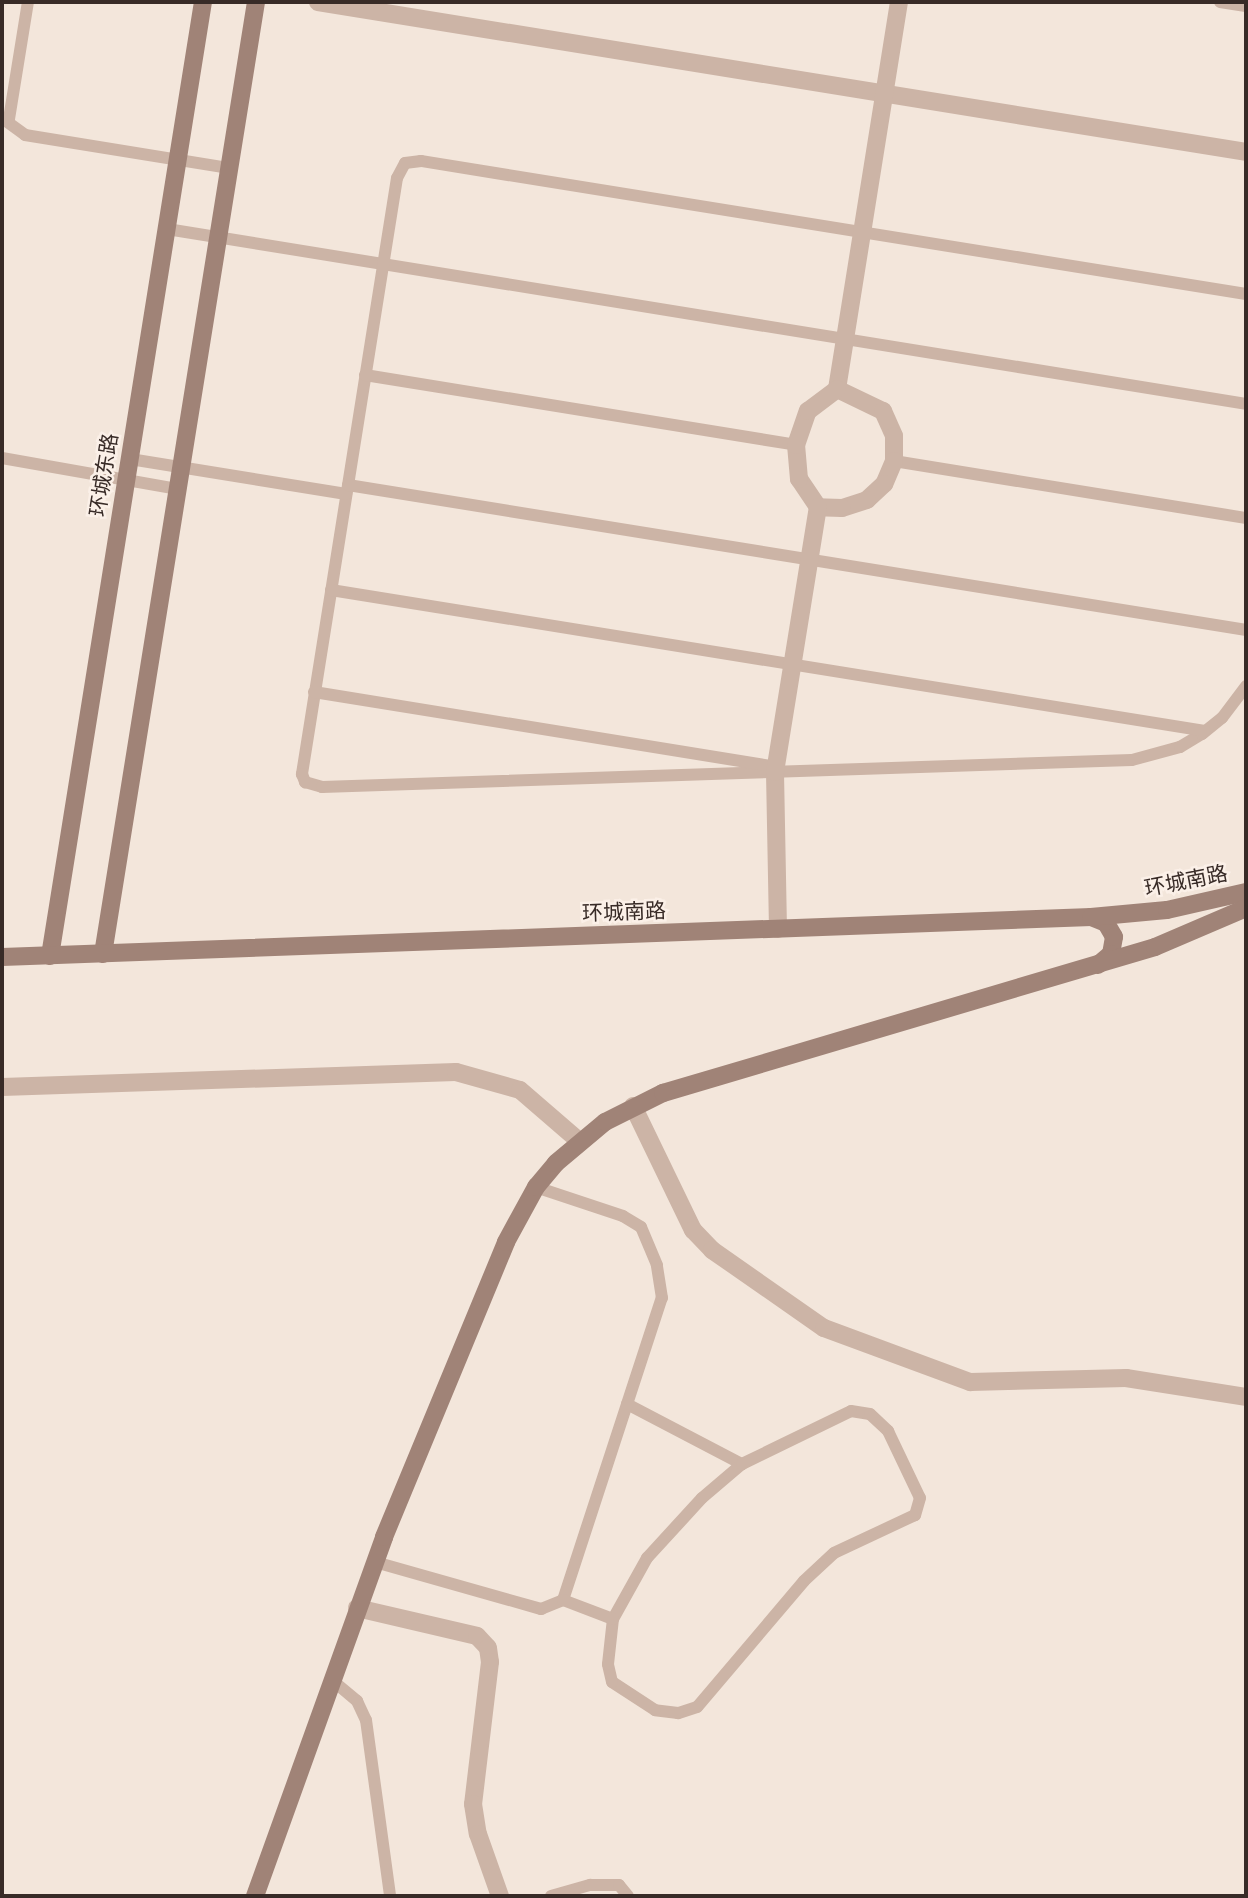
<!DOCTYPE html>
<meta charset="utf-8">
<style>
body{margin:0}
#map{position:relative;width:1248px;height:1898px;overflow:hidden;background:#f3e6db;font-family:Karla,"Noto Sans SC",sans-serif}
div>[style]{position:absolute}
[style*='--x']{left:calc(var(--x)*1px);top:calc(var(--y)*1px);width:calc(var(--w)*1px);rotate:calc(var(--a)*1deg)}
.service>*{height:12px;margin:-6px;padding:0 6px;transform-origin:6px;border-radius:6px;background:#ccb4a6}
.minor>*{height:18px;margin:-9px;padding:0 9px;transform-origin:9px;border-radius:9px;background:#ccb4a6}
.secondary>*{height:18px;margin:-9px;padding:0 9px;transform-origin:9px;border-radius:9px;background:#a08377}
span{translate:-50% -50%;white-space:nowrap;text-align:center;line-height:1.15;-webkit-text-stroke:5px #fbf0e8;paint-order:stroke}
.street-label{font-size:21px;color:#382b27}
.frame{position:absolute;inset:0;border:4px solid #382b27;pointer-events:none}
</style>
<div id="map">
<div class="service">
<div style="--x:1220;--y:2;--w:26;--a:9"></div>
<div style="--x:2;--y:118;--w:29;--a:36"></div>
<div style="--x:25;--y:135;--w:207;--a:9.2"></div>
<div style="--x:9;--y:119;--w:119;--a:-80.8"></div>
<div style="--x:167;--y:229;--w:1093;--a:9.21"></div>
<div style="--x:1246;--y:294;--w:836;--a:-170.84"></div>
<div style="--x:421;--y:161;--w:16;--a:173"></div>
<div style="--x:405;--y:163;--w:17;--a:118"></div>
<div style="--x:397;--y:178;--w:604;--a:99.06"></div>
<div style="--x:302;--y:774;--w:9;--a:69"></div>
<div style="--x:305;--y:782;--w:18;--a:16"></div>
<div style="--x:322;--y:787;--w:810;--a:-1.91"></div>
<div style="--x:1132;--y:760;--w:50;--a:-15.2"></div>
<div style="--x:1180;--y:747;--w:26;--a:-31"></div>
<div style="--x:1202;--y:734;--w:26;--a:-39"></div>
<div style="--x:1222;--y:718;--w:40;--a:-53"></div>
<div style="--x:365;--y:375;--w:437;--a:9.2"></div>
<div style="--x:2;--y:458;--w:179;--a:10"></div>
<div style="--x:130;--y:459;--w:219;--a:9.2"></div>
<div style="--x:894;--y:461;--w:357;--a:9.2"></div>
<div style="--x:348;--y:485;--w:910;--a:9.17"></div>
<div style="--x:331;--y:590;--w:885;--a:9.16"></div>
<div style="--x:314;--y:692;--w:462;--a:9.2"></div>
<div style="--x:627;--y:1404;--w:130;--a:27.6"></div>
<div style="--x:851;--y:1411;--w:19;--a:9"></div>
<div style="--x:870;--y:1414;--w:25;--a:43"></div>
<div style="--x:888;--y:1431;--w:74;--a:64.5"></div>
<div style="--x:920;--y:1498;--w:18;--a:106"></div>
<div style="--x:915;--y:1515;--w:89;--a:154.9"></div>
<div style="--x:834;--y:1553;--w:41;--a:137"></div>
<div style="--x:804;--y:1581;--w:165;--a:130.3"></div>
<div style="--x:697;--y:1707;--w:20;--a:162"></div>
<div style="--x:678;--y:1713;--w:23;--a:-173"></div>
<div style="--x:655;--y:1710;--w:51;--a:-146.9"></div>
<div style="--x:612;--y:1682;--w:18;--a:-103"></div>
<div style="--x:608;--y:1664;--w:45;--a:-83.7"></div>
<div style="--x:613;--y:1619;--w:70;--a:-60.9"></div>
<div style="--x:647;--y:1558;--w:81;--a:-47.5"></div>
<div style="--x:702;--y:1498;--w:52;--a:-40.4"></div>
<div style="--x:742;--y:1464;--w:121;--a:-25.9"></div>
<div style="--x:375;--y:1562;--w:173;--a:15.8"></div>
<div style="--x:541;--y:1609;--w:24;--a:-22"></div>
<div style="--x:563;--y:1600;--w:318;--a:-71.9"></div>
<div style="--x:662;--y:1298;--w:33;--a:-99"></div>
<div style="--x:657;--y:1265;--w:41;--a:-112.8"></div>
<div style="--x:641;--y:1227;--w:21;--a:-149"></div>
<div style="--x:623;--y:1216;--w:92;--a:-161.6"></div>
<div style="--x:563;--y:1600;--w:53;--a:20.8"></div>
<div style="--x:332;--y:1680;--w:33;--a:40"></div>
<div style="--x:357;--y:1701;--w:21;--a:65"></div>
<div style="--x:366;--y:1720;--w:178;--a:82.2"></div>
<div style="--x:551;--y:1896;--w:41;--a:-15.8"></div>
<div style="--x:590;--y:1885;--w:29;--a:0"></div>
<div style="--x:619;--y:1885;--w:14;--a:51"></div>
</div>
<div class="minor">
<div style="--x:318;--y:2;--w:940;--a:9.18"></div>
<div style="--x:837;--y:389;--w:392;--a:-80.9"></div>
<div style="--x:837;--y:389;--w:51;--a:25.6"></div>
<div style="--x:883;--y:411;--w:27;--a:66"></div>
<div style="--x:894;--y:436;--w:25;--a:90"></div>
<div style="--x:894;--y:461;--w:25;--a:113"></div>
<div style="--x:884;--y:484;--w:23;--a:137"></div>
<div style="--x:867;--y:500;--w:26;--a:162"></div>
<div style="--x:842;--y:508;--w:24;--a:-178"></div>
<div style="--x:818;--y:507;--w:34;--a:-124"></div>
<div style="--x:799;--y:479;--w:34;--a:-95"></div>
<div style="--x:796;--y:445;--w:36;--a:-71"></div>
<div style="--x:808;--y:411;--w:36;--a:-37"></div>
<div style="--x:778;--y:929;--w:157;--a:-91.1"></div>
<div style="--x:775;--y:772;--w:268;--a:-80.8"></div>
<div style="--x:2;--y:1087;--w:454;--a:-1.9"></div>
<div style="--x:456;--y:1072;--w:66;--a:15.7"></div>
<div style="--x:520;--y:1090;--w:78;--a:40.8"></div>
<div style="--x:633;--y:1106;--w:138;--a:64.2"></div>
<div style="--x:693;--y:1230;--w:28;--a:46"></div>
<div style="--x:712;--y:1250;--w:136;--a:34.9"></div>
<div style="--x:824;--y:1328;--w:156;--a:20.3"></div>
<div style="--x:970;--y:1382;--w:156;--a:-1.5"></div>
<div style="--x:1126;--y:1378;--w:121;--a:9"></div>
<div style="--x:357;--y:1608;--w:123;--a:13.1"></div>
<div style="--x:477;--y:1636;--w:16;--a:47"></div>
<div style="--x:488;--y:1648;--w:14;--a:82"></div>
<div style="--x:490;--y:1662;--w:143;--a:96.8"></div>
<div style="--x:473;--y:1804;--w:30;--a:81"></div>
<div style="--x:478;--y:1834;--w:66;--a:70.5"></div>
</div>
<div class="secondary">
<div style="--x:1091;--y:917;--w:16;--a:22"></div>
<div style="--x:1106;--y:923;--w:16;--a:60"></div>
<div style="--x:1114;--y:937;--w:17;--a:100"></div>
<div style="--x:1111;--y:954;--w:17;--a:140"></div>
<div style="--x:103;--y:954;--w:964;--a:-80.87"></div>
<div style="--x:50;--y:956;--w:966;--a:-80.89"></div>
<div style="--x:2;--y:957;--w:1090;--a:-2.1"></div>
<div style="--x:1091;--y:917;--w:76;--a:-5.3"></div>
<div style="--x:1167;--y:910;--w:81;--a:-12.8"></div>
<div style="--x:255;--y:1896;--w:381;--a:-70.2"></div>
<div style="--x:384;--y:1537;--w:319;--a:-67.5"></div>
<div style="--x:506;--y:1242;--w:63;--a:-61.4"></div>
<div style="--x:536;--y:1187;--w:31;--a:-50"></div>
<div style="--x:556;--y:1163;--w:64;--a:-39.9"></div>
<div style="--x:605;--y:1122;--w:65;--a:-26.6"></div>
<div style="--x:663;--y:1093;--w:513;--a:-16.53"></div>
<div style="--x:1155;--y:947;--w:99;--a:-23.2"></div>
</div>
<div class="street-label">
<span style="left:104px;top:475px;rotate:-81deg">环城东路</span>
<span style="left:1186px;top:881px;rotate:-11deg">环城南路</span>
<span style="left:624px;top:912px;rotate:-2deg">环城南路</span>
</div>
<div class="frame"></div>
</div>
